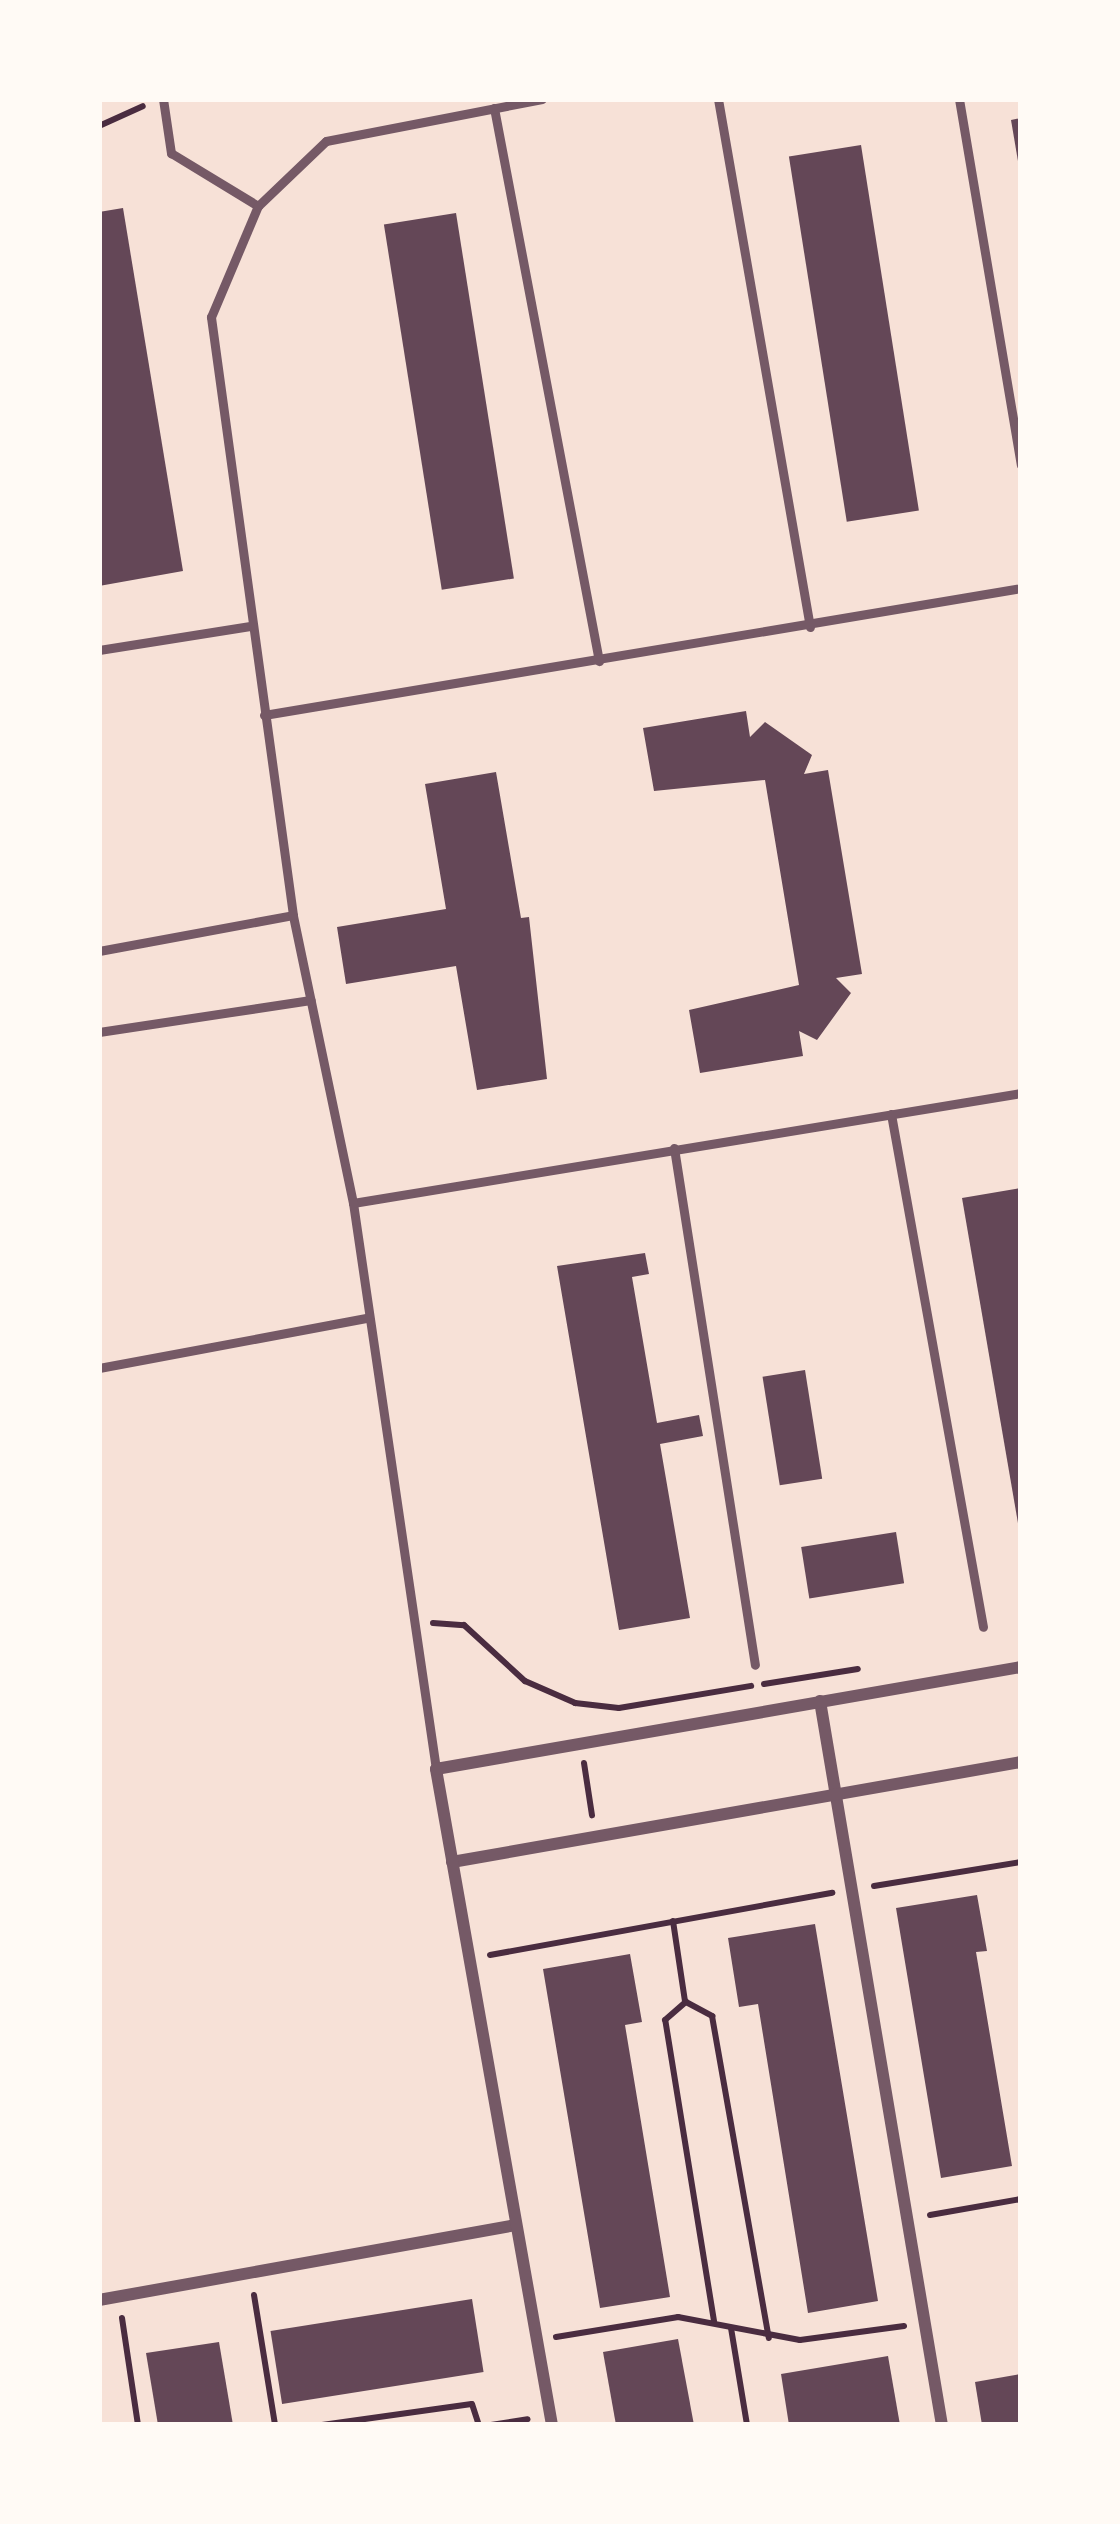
<!DOCTYPE html>
<style>
body{margin:0}
#map{position:relative;width:1120px;height:2524px;overflow:hidden;background:#f7e1d7;font-family:Barlow,sans-serif}
div>[style]{position:absolute}
[style*='--x']{left:calc(var(--x)*1px);top:calc(var(--y)*1px);width:calc(var(--w)*1px);rotate:calc(var(--a)*1deg)}
.building>*{inset:0;background:#644757;transform-origin:0 0}
.path>*{height:6px;margin:-3px;padding:0 3px;transform-origin:3px;border-radius:3px;background:#4a2c40}
.service>*{height:9px;margin:-4.5px;padding:0 4.5px;transform-origin:4.5px;border-radius:4.5px;background:#755966}
.minor>*{height:12px;margin:-6px;padding:0 6px;transform-origin:6px;border-radius:6px;background:#755966}
span{translate:-50% -50%;white-space:nowrap;text-align:center;line-height:1.15;-webkit-text-stroke:9px #fffaf5;paint-order:stroke}
.frame{position:absolute;inset:0;border:102px solid #fffaf5;pointer-events:none}
</style>
<div id="map">
<div class="building">
<div style="clip-path:polygon(1021px 118px,1021px 167px,1019px 167px,1011px 120px)"></div>
<div style="left:861px;top:145px;width:370px;height:73px;rotate:81deg"></div>
<div style="clip-path:polygon(123px 208px,183px 571px,99px 586px,99px 212px)"></div>
<div style="left:456px;top:213px;width:370px;height:73px;rotate:81deg"></div>
<div style="clip-path:polygon(746px 711px,750px 737px,765px 722px,812px 755px,804px 774px,828px 770px,862px 974px,836px 978px,851px 993px,817px 1040px,799px 1031px,803px 1056px,700px 1073px,689px 1010px,799px 985px,765px 780px,654px 791px,643px 728px)"></div>
<div style="clip-path:polygon(496px 772px,521px 918px,529px 917px,547px 1079px,477px 1090px,456px 966px,346px 984px,337px 927px,446px 909px,425px 784px)"></div>
<div style="clip-path:polygon(1021px 1188px,1021px 1529px,1019px 1529px,962px 1198px)"></div>
<div style="clip-path:polygon(645px 1253px,649px 1274px,632px 1277px,657px 1423px,699px 1415px,703px 1436px,660px 1444px,690px 1618px,619px 1630px,557px 1266px)"></div>
<div style="left:805px;top:1370px;width:110px;height:43px;rotate:81deg"></div>
<div style="left:896px;top:1532px;width:52px;height:96px;rotate:81deg"></div>
<div style="clip-path:polygon(977px 1895px,987px 1951px,976px 1952px,1012px 2166px,941px 2178px,896px 1908px)"></div>
<div style="clip-path:polygon(815px 1924px,878px 2301px,808px 2313px,758px 2004px,739px 2007px,728px 1938px)"></div>
<div style="clip-path:polygon(630px 1954px,642px 2022px,625px 2025px,670px 2297px,600px 2308px,543px 1969px)"></div>
<div style="left:472px;top:2299px;width:74px;height:204px;rotate:81deg"></div>
<div style="clip-path:polygon(678px 2339px,694px 2425px,616px 2425px,603px 2352px)"></div>
<div style="clip-path:polygon(219px 2342px,233px 2425px,158px 2425px,146px 2353px)"></div>
<div style="clip-path:polygon(888px 2356px,900px 2425px,789px 2425px,781px 2374px)"></div>
<div style="clip-path:polygon(1021px 2374px,1021px 2425px,982px 2425px,975px 2382px)"></div>
</div>
<div class="path">
<div style="--x:99;--y:126;--w:48;--a:-24.4"></div>
<div style="--x:433;--y:1623;--w:31;--a:4"></div>
<div style="--x:464;--y:1625;--w:83;--a:42.6"></div>
<div style="--x:525;--y:1681;--w:55;--a:23.7"></div>
<div style="--x:575;--y:1703;--w:44;--a:6.5"></div>
<div style="--x:619;--y:1708;--w:134;--a:-9.5"></div>
<div style="--x:764;--y:1684;--w:95;--a:-9.1"></div>
<div style="--x:584;--y:1763;--w:53;--a:81.3"></div>
<div style="--x:874;--y:1886;--w:149;--a:-9.3"></div>
<div style="--x:673;--y:1921;--w:81;--a:81.5"></div>
<div style="--x:490;--y:1955;--w:348;--a:-10.3"></div>
<div style="--x:930;--y:2215;--w:92;--a:-10"></div>
<div style="--x:254;--y:2295;--w:132;--a:80.8"></div>
<div style="--x:122;--y:2318;--w:108;--a:81.5"></div>
<div style="--x:714;--y:2321;--w:305;--a:-99.2"></div>
<div style="--x:665;--y:2020;--w:28;--a:-41"></div>
<div style="--x:686;--y:2002;--w:30;--a:28"></div>
<div style="--x:712;--y:2016;--w:327;--a:80"></div>
<div style="--x:731;--y:2328;--w:98;--a:80.6"></div>
<div style="--x:556;--y:2337;--w:124;--a:-9.3"></div>
<div style="--x:678;--y:2317;--w:124;--a:10.7"></div>
<div style="--x:800;--y:2340;--w:105;--a:-7.7"></div>
<div style="--x:322;--y:2425;--w:151;--a:-8"></div>
<div style="--x:472;--y:2404;--w:22;--a:72"></div>
<div style="--x:491;--y:2425;--w:37;--a:-9"></div>
</div>
<div class="service">
<div style="--x:163;--y:99;--w:55;--a:81.6"></div>
<div style="--x:171;--y:153;--w:102;--a:31.3"></div>
<div style="--x:718;--y:99;--w:536;--a:80.12"></div>
<div style="--x:959;--y:99;--w:371;--a:80.4"></div>
<div style="--x:494;--y:108;--w:563;--a:79.25"></div>
<div style="--x:99;--y:650;--w:153;--a:-9"></div>
<div style="--x:264;--y:715;--w:768;--a:-9.52"></div>
<div style="--x:99;--y:951;--w:197;--a:-10.5"></div>
<div style="--x:99;--y:1032;--w:214;--a:-8.6"></div>
<div style="--x:891;--y:1114;--w:521;--a:79.83"></div>
<div style="--x:674;--y:1148;--w:523;--a:81.1"></div>
<div style="--x:353;--y:1203;--w:677;--a:-9.35"></div>
<div style="--x:99;--y:1368;--w:273;--a:-10.6"></div>
<div style="--x:436;--y:1769;--w:572;--a:-98.34"></div>
<div style="--x:353;--y:1203;--w:294;--a:-101.8"></div>
<div style="--x:293;--y:915;--w:604;--a:-97.81"></div>
<div style="--x:211;--y:317;--w:121;--a:-67.1"></div>
<div style="--x:258;--y:206;--w:94;--a:-43.7"></div>
<div style="--x:326;--y:141;--w:220;--a:-11"></div>
</div>
<div class="minor">
<div style="--x:820;--y:1701;--w:734;--a:80.44"></div>
<div style="--x:452;--y:1862;--w:578;--a:-9.97"></div>
<div style="--x:99;--y:2300;--w:423;--a:-10.2"></div>
<div style="--x:552;--y:2425;--w:666;--a:-100.03"></div>
<div style="--x:436;--y:1769;--w:594;--a:-9.89"></div>
</div>
<div class="frame"></div>
</div>
